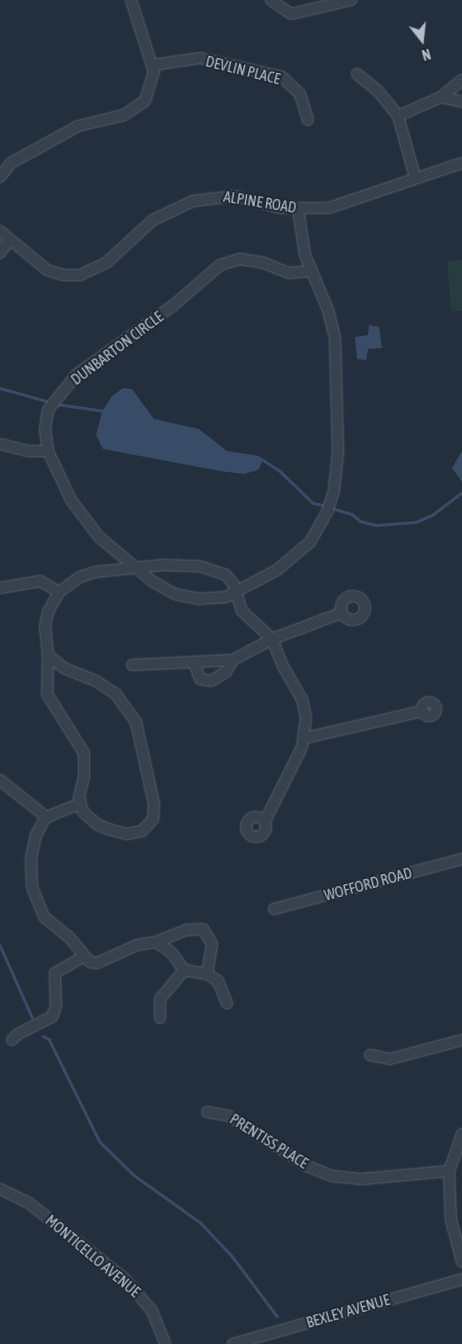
<!DOCTYPE html>
<style>
body{margin:0}
#map{position:relative;width:462px;height:1344px;overflow:hidden;background:#242f3e;font-family:"Asap Condensed",sans-serif}
div>[style]{position:absolute}
[style*='--x']{left:calc(var(--x)*1px);top:calc(var(--y)*1px);width:calc(var(--w)*1px);rotate:calc(var(--a)*1deg)}
.green>*{inset:0;background:#263c3f}
.water>*{inset:0;background:#394c67}
.stream>*{height:2.5px;margin:-1.25px;padding:0 1.25px;transform-origin:1.25px;border-radius:1.25px;background:#394c67}
.roads{filter:drop-shadow(0 0 1px #565f6c) drop-shadow(0 0 1px #565f6c)}
.minor>*{height:10px;margin:-5px;padding:0 5px;transform-origin:5px;border-radius:5px;background:#38414e}
.minor>.ring{margin:-5px;padding:0;box-sizing:content-box;background:none;border:10px solid #38414e;border-radius:50%}
span{translate:-50% -50%;white-space:nowrap;text-align:center;line-height:1.15;-webkit-text-stroke:4px #1d2633;paint-order:stroke}
.street-label{font-size:15px;color:#b4bcc9}
.north{position:absolute;left:397px;top:15px;width:50px;height:50px;-webkit-text-stroke:4px #1d2633;paint-order:stroke;rotate:164deg;font-size:14px;font-weight:700;line-height:20px;text-align:center;color:#b4bcc9}
.north::after{content:'';display:block;margin:auto;width:18px;height:22px;background:#b4bcc9;clip-path:polygon(50% 0,100% 100%,50% 72%,0 100%)}
</style>
<div id="map">
<div class="green">
<div style="clip-path:polygon(462px 260px,462px 311px,451px 311px,447px 261px)"></div>
</div>
<div class="water">
<div style="clip-path:polygon(369px 325px,379px 327px,382px 348px,368px 349px,366px 360px,357px 359px,355px 337px,368px 335px)"></div>
<div style="clip-path:polygon(123px 388px,132px 389px,154px 419px,199px 429px,227px 451px,259px 456px,262px 462px,258px 470px,244px 474px,220px 471px,103px 449px,96px 435px,102px 412px,112px 396px)"></div>
<div style="clip-path:polygon(462px 451px,462px 482px,452px 468px)"></div>
</div>
<div class="stream">
<div style="--x:0;--y:388;--w:52;--a:15.6"></div>
<div style="--x:56;--y:404;--w:49;--a:8.1"></div>
<div style="--x:260;--y:458;--w:24;--a:33"></div>
<div style="--x:280;--y:471;--w:46;--a:44.1"></div>
<div style="--x:313;--y:503;--w:14;--a:12"></div>
<div style="--x:332;--y:508;--w:21;--a:17"></div>
<div style="--x:352;--y:514;--w:11;--a:41"></div>
<div style="--x:360;--y:521;--w:16;--a:14"></div>
<div style="--x:376;--y:525;--w:40;--a:-4.3"></div>
<div style="--x:416;--y:522;--w:17;--a:-24"></div>
<div style="--x:432;--y:515;--w:38;--a:-37"></div>
<div style="--x:0;--y:945;--w:79;--a:66"></div>
<div style="--x:43;--y:1036;--w:7;--a:27"></div>
<div style="--x:49;--y:1039;--w:115;--a:63.7"></div>
<div style="--x:100;--y:1142;--w:47;--a:44.1"></div>
<div style="--x:134;--y:1175;--w:82;--a:35.6"></div>
<div style="--x:201;--y:1223;--w:45;--a:46.8"></div>
<div style="--x:232;--y:1256;--w:75;--a:53.1"></div>
</div>
<div class="roads">
<div class="minor">
<div style="--x:271;--y:0;--w:24;--a:35"></div>
<div style="--x:291;--y:14;--w:62;--a:-13.1"></div>
<div style="--x:153;--y:65;--w:48;--a:-8.5"></div>
<div style="--x:200;--y:58;--w:84;--a:13"></div>
<div style="--x:282;--y:77;--w:25;--a:43"></div>
<div style="--x:300;--y:94;--w:27;--a:73"></div>
<div style="--x:357;--y:74;--w:27;--a:39"></div>
<div style="--x:378;--y:91;--w:32;--a:51"></div>
<div style="--x:398;--y:116;--w:63;--a:74.4"></div>
<div style="--x:441;--y:97;--w:22;--a:13"></div>
<div style="--x:398;--y:116;--w:47;--a:-23.8"></div>
<div style="--x:441;--y:97;--w:27;--a:-39"></div>
<div style="--x:0;--y:177;--w:18;--a:-52"></div>
<div style="--x:11;--y:163;--w:77;--a:-28.9"></div>
<div style="--x:78;--y:126;--w:47;--a:-13.4"></div>
<div style="--x:124;--y:115;--w:25;--a:-34"></div>
<div style="--x:145;--y:101;--w:30;--a:-73"></div>
<div style="--x:154;--y:72;--w:76;--a:-107.7"></div>
<div style="--x:298;--y:209;--w:47;--a:81.3"></div>
<div style="--x:305;--y:255;--w:60;--a:67.3"></div>
<div style="--x:328;--y:310;--w:29;--a:76"></div>
<div style="--x:335;--y:338;--w:114;--a:88.5"></div>
<div style="--x:338;--y:452;--w:39;--a:96"></div>
<div style="--x:334;--y:491;--w:20;--a:108"></div>
<div style="--x:328;--y:510;--w:37;--a:119"></div>
<div style="--x:310;--y:542;--w:43;--a:139.7"></div>
<div style="--x:277;--y:570;--w:58;--a:152.1"></div>
<div style="--x:226;--y:597;--w:26;--a:176"></div>
<div style="--x:200;--y:599;--w:25;--a:-169"></div>
<div style="--x:175;--y:594;--w:26;--a:-151"></div>
<div style="--x:152;--y:581;--w:69;--a:-140.3"></div>
<div style="--x:99;--y:537;--w:46;--a:-127.1"></div>
<div style="--x:71;--y:500;--w:54;--a:-115.1"></div>
<div style="--x:48;--y:451;--w:22;--a:-98"></div>
<div style="--x:45;--y:429;--w:19;--a:-81"></div>
<div style="--x:48;--y:410;--w:46;--a:-51.1"></div>
<div style="--x:77;--y:374;--w:120;--a:-35.5"></div>
<div style="--x:175;--y:304;--w:60;--a:-40.9"></div>
<div style="--x:220;--y:265;--w:21;--a:-17"></div>
<div style="--x:240;--y:259;--w:24;--a:9"></div>
<div style="--x:264;--y:263;--w:27;--a:22"></div>
<div style="--x:289;--y:273;--w:22;--a:-5"></div>
<div style="--x:0;--y:231;--w:61;--a:39.7"></div>
<div style="--x:47;--y:270;--w:17;--a:17"></div>
<div style="--x:63;--y:275;--w:17;--a:0"></div>
<div style="--x:80;--y:275;--w:29;--a:-25"></div>
<div style="--x:106;--y:263;--w:64;--a:-42.5"></div>
<div style="--x:153;--y:220;--w:44;--a:-25.4"></div>
<div style="--x:193;--y:201;--w:42;--a:-6.8"></div>
<div style="--x:235;--y:196;--w:48;--a:14.6"></div>
<div style="--x:281;--y:208;--w:48;--a:0"></div>
<div style="--x:329;--y:208;--w:140;--a:-18.7"></div>
<div style="--x:0;--y:253;--w:16;--a:-55"></div>
<div style="--x:0;--y:444;--w:29;--a:14"></div>
<div style="--x:28;--y:451;--w:20;--a:0"></div>
<div style="--x:0;--y:588;--w:41;--a:-9.9"></div>
<div style="--x:40;--y:581;--w:22;--a:30"></div>
<div class="ring" style="left:341px;top:596px;width:14px;height:14px"></div>
<div style="--x:48;--y:655;--w:39;--a:91"></div>
<div style="--x:47;--y:694;--w:70;--a:57.9"></div>
<div style="--x:84;--y:753;--w:24;--a:90"></div>
<div style="--x:84;--y:777;--w:21;--a:104"></div>
<div style="--x:79;--y:797;--w:16;--a:75"></div>
<div style="--x:83;--y:812;--w:20;--a:41"></div>
<div style="--x:98;--y:825;--w:14;--a:21"></div>
<div style="--x:111;--y:830;--w:16;--a:14"></div>
<div style="--x:127;--y:834;--w:15;--a:-11"></div>
<div style="--x:142;--y:831;--w:16;--a:-47"></div>
<div style="--x:153;--y:819;--w:15;--a:-86"></div>
<div style="--x:154;--y:804;--w:84;--a:-102.4"></div>
<div style="--x:136;--y:722;--w:34;--a:-126"></div>
<div style="--x:116;--y:694;--w:24;--a:-147"></div>
<div style="--x:96;--y:681;--w:35;--a:-158"></div>
<div style="--x:64;--y:668;--w:21;--a:-141"></div>
<div style="--x:48;--y:655;--w:29;--a:-96"></div>
<div style="--x:45;--y:626;--w:14;--a:-78"></div>
<div style="--x:48;--y:612;--w:23;--a:-61"></div>
<div style="--x:59;--y:592;--w:26;--a:-36"></div>
<div style="--x:80;--y:577;--w:16;--a:-18"></div>
<div style="--x:95;--y:572;--w:68;--a:-5.9"></div>
<div style="--x:163;--y:565;--w:36;--a:2"></div>
<div style="--x:199;--y:566;--w:28;--a:18"></div>
<div style="--x:226;--y:575;--w:13;--a:51"></div>
<div style="--x:234;--y:585;--w:27;--a:73"></div>
<div style="--x:242;--y:611;--w:41;--a:43"></div>
<div style="--x:272;--y:639;--w:31;--a:68"></div>
<div style="--x:284;--y:668;--w:36;--a:60"></div>
<div style="--x:302;--y:699;--w:19;--a:78"></div>
<div style="--x:306;--y:718;--w:29;--a:98"></div>
<div style="--x:302;--y:747;--w:83;--a:116.6"></div>
<div style="--x:194;--y:663;--w:17;--a:69"></div>
<div style="--x:200;--y:679;--w:11;--a:10"></div>
<div style="--x:211;--y:681;--w:17;--a:-31"></div>
<div style="--x:226;--y:672;--w:14;--a:-60"></div>
<div style="--x:132;--y:665;--w:101;--a:-2.8"></div>
<div style="--x:233;--y:660;--w:44;--a:-28.3"></div>
<div style="--x:272;--y:639;--w:74;--a:-20.6"></div>
<div class="ring" style="left:422px;top:702px;width:4px;height:4px"></div>
<div style="--x:305;--y:738;--w:121;--a:-12.9"></div>
<div style="--x:0;--y:780;--w:59;--a:38.8"></div>
<div style="--x:79;--y:804;--w:35;--a:158"></div>
<div style="--x:46;--y:817;--w:21;--a:119"></div>
<div style="--x:36;--y:835;--w:24;--a:102"></div>
<div style="--x:31;--y:858;--w:29;--a:88"></div>
<div style="--x:32;--y:887;--w:32;--a:68"></div>
<div style="--x:44;--y:917;--w:32;--a:39"></div>
<div style="--x:69;--y:937;--w:33;--a:50"></div>
<div style="--x:90;--y:962;--w:7;--a:8"></div>
<div style="--x:97;--y:963;--w:44;--a:-24.2"></div>
<div style="--x:137;--y:945;--w:19;--a:-9"></div>
<div style="--x:156;--y:942;--w:18;--a:34"></div>
<div style="--x:171;--y:952;--w:22;--a:54"></div>
<div class="ring" style="left:246px;top:817px;width:10px;height:10px"></div>
<div style="--x:274;--y:909;--w:195;--a:-14.9"></div>
<div style="--x:156;--y:942;--w:32;--a:-22"></div>
<div style="--x:186;--y:930;--w:17;--a:-3"></div>
<div style="--x:203;--y:929;--w:17;--a:59"></div>
<div style="--x:212;--y:944;--w:30;--a:99"></div>
<div style="--x:160;--y:1018;--w:19;--a:-90"></div>
<div style="--x:160;--y:999;--w:38;--a:-50"></div>
<div style="--x:184;--y:970;--w:23;--a:10"></div>
<div style="--x:207;--y:974;--w:13;--a:32"></div>
<div style="--x:218;--y:981;--w:24;--a:68"></div>
<div style="--x:12;--y:1040;--w:8;--a:-45"></div>
<div style="--x:18;--y:1034;--w:38;--a:-27"></div>
<div style="--x:52;--y:1017;--w:12;--a:-70"></div>
<div style="--x:56;--y:1006;--w:33;--a:-92"></div>
<div style="--x:55;--y:973;--w:34;--a:-30"></div>
<div style="--x:370;--y:1055;--w:20;--a:11"></div>
<div style="--x:390;--y:1059;--w:74;--a:-14.8"></div>
<div style="--x:207;--y:1112;--w:22;--a:10"></div>
<div style="--x:229;--y:1116;--w:93;--a:32.7"></div>
<div style="--x:307;--y:1166;--w:27;--a:22"></div>
<div style="--x:332;--y:1176;--w:30;--a:6"></div>
<div style="--x:362;--y:1179;--w:87;--a:-5.3"></div>
<div style="--x:462;--y:1134;--w:39;--a:109"></div>
<div style="--x:449;--y:1171;--w:49;--a:87.7"></div>
<div style="--x:451;--y:1220;--w:43;--a:75.3"></div>
<div style="--x:0;--y:1189;--w:32;--a:26"></div>
<div style="--x:29;--y:1203;--w:122;--a:38.4"></div>
<div style="--x:125;--y:1279;--w:42;--a:49.8"></div>
<div style="--x:152;--y:1311;--w:35;--a:68"></div>
<div style="--x:233;--y:1344;--w:238;--a:-15.8"></div>
</div>
</div>
<div class="street-label">
<span style="left:243px;top:70px;rotate:14deg">DEVLIN PLACE</span>
<span style="left:260px;top:202px;rotate:9deg">ALPINE ROAD</span>
<span style="left:117px;top:348px;rotate:-37deg">DUNBARTON CIRCLE</span>
<span style="left:368px;top:884px;rotate:-15deg">WOFFORD ROAD</span>
<span style="left:269px;top:1141px;rotate:32deg">PRENTISS PLACE</span>
<span style="left:93px;top:1256px;rotate:40deg">MONTICELLO AVENUE</span>
<span style="left:348px;top:1311px;rotate:-16deg">BEXLEY AVENUE</span>
</div>
<div class="north">N</div>
</div>
